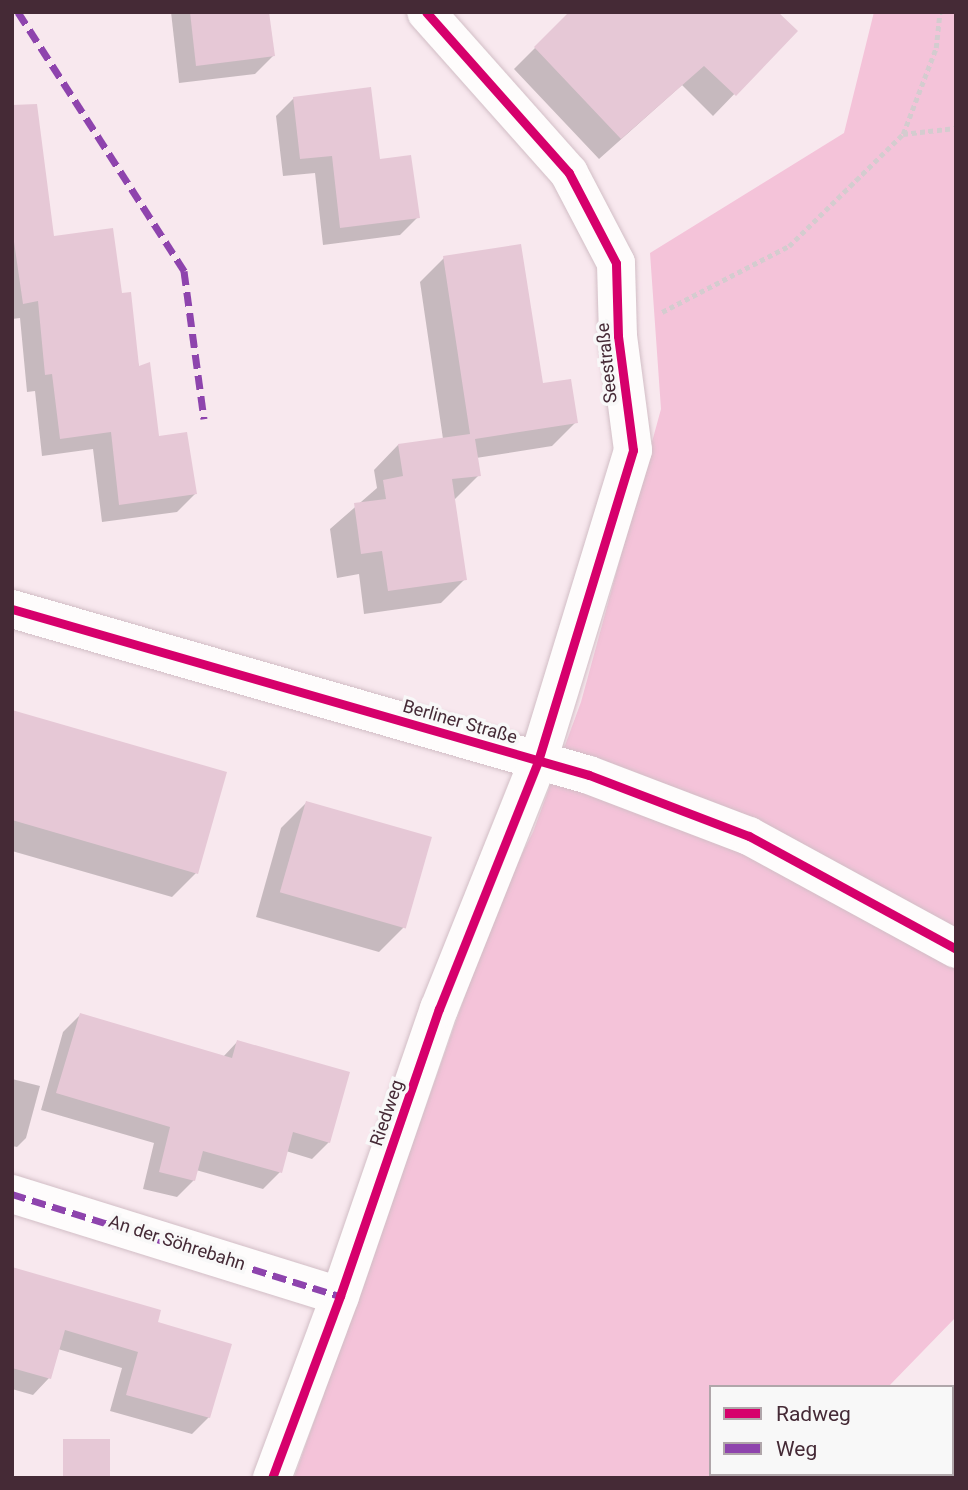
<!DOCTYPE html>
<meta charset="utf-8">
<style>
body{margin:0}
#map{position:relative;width:968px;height:1490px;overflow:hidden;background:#f8e8ee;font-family:Roboto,sans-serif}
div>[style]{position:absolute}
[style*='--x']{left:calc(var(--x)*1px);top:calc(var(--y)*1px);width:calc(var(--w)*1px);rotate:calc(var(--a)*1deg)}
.green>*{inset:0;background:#f4c3d9}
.shadow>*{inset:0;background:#0003}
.building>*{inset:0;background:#e6c8d6;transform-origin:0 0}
.path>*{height:4.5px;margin-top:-2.25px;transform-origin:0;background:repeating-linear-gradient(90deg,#d4cccf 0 5px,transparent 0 8.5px)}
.roads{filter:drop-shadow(0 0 2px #d2bec6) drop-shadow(0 0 2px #d2bec6)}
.minor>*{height:38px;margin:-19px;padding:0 19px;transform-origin:19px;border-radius:19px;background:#fefcfc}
.quiet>*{height:7px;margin-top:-3.5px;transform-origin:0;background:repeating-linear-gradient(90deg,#8e44ad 0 14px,transparent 0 21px)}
.cycleway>*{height:9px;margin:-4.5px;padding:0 4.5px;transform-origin:4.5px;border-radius:4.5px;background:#d6006c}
span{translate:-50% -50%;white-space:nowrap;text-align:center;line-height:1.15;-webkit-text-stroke:7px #f8f8f8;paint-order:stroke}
.street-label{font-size:18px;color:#452a36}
.frame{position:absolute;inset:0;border:14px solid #452a36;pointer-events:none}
.legend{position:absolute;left:709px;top:1385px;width:245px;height:91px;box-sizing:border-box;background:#f8f8f8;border:2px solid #b0a6aa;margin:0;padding:9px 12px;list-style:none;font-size:21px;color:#452a36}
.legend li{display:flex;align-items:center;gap:14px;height:35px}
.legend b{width:35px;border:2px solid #b0a6aa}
</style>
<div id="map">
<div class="green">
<div style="clip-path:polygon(874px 12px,956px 12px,956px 1317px,888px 1387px,711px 1387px,711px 1474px,821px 1474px,819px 1478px,294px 1478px,499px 900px,533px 832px,581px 702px,661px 409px,650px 253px,844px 133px)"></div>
</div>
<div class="shadow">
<div style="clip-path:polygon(171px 12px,268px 12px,273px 56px,255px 74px,179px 83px)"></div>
<div style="clip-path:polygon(571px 12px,795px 31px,713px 116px,682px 85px,599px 159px,514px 69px)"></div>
<div style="clip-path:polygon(294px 98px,379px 161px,418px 217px,400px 235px,323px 245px,315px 173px,283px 176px,276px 116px)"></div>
<div style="clip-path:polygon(12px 137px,53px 238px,120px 295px,158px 438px,195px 494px,177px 512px,102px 522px,93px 449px,42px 456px,35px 391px,27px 392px,20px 318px,12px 319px)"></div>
<div style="clip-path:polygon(444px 258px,541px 385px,576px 422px,552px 446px,476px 458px,479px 475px,454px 500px,465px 579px,441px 603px,364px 614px,359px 574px,337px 578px,330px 529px,377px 488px,374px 470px,398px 445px,443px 439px,420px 282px)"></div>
<div style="clip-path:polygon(12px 712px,196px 873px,172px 897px,12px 851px)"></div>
<div style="clip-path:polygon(306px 803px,430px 838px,404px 927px,379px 952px,256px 917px,281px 828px)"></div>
<div style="clip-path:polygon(80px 1015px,223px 1057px,237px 1042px,329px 1142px,312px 1159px,286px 1151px,280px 1172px,263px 1189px,196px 1170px,194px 1180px,177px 1197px,143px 1189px,154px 1143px,41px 1110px,63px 1032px)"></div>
<div style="clip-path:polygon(12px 1079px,40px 1086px,26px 1138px,17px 1147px,12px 1146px)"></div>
<div style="clip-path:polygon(12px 1269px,156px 1324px,209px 1417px,192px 1434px,110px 1411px,122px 1368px,58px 1349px,49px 1378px,33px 1395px,12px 1389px)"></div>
</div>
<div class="building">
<div style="clip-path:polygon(190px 12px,269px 12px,275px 56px,196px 66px)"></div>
<div style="clip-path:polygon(569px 12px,778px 12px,798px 31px,736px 96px,704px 66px,621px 139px,534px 47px)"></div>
<div style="clip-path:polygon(371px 87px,380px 159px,411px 155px,420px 218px,340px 228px,332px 156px,300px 159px,293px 97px)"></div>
<div style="clip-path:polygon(37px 104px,54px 236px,113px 228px,122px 293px,131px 292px,139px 366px,150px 362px,159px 436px,187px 432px,197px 494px,119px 505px,111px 432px,60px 439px,52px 374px,45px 375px,38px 301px,23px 304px,12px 228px,12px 105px)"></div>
<div style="clip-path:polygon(521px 244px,543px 383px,571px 379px,578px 423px,475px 439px,481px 476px,452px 479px,467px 580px,388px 591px,382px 551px,361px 554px,354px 503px,386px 499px,383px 480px,403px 476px,398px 444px,470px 434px,443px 256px)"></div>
<div style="clip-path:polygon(12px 710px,227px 772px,198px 874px,12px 820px)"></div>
<div style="left:306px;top:801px;width:131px;height:95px;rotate:16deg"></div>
<div style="clip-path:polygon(80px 1013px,232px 1058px,237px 1040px,350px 1072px,330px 1143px,293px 1132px,282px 1173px,203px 1151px,195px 1181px,159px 1172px,170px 1127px,56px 1093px)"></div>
<div style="clip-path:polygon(12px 1267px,161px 1310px,158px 1322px,232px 1344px,210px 1418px,126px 1395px,138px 1352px,65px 1330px,51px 1379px,12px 1368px)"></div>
<div style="left:63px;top:1439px;width:47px;height:39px"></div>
</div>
<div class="path">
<div style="--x:903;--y:134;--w:92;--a:-69"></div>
<div style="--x:936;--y:48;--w:36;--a:-84"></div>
<div style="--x:662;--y:312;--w:143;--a:-27.5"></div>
<div style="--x:789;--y:246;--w:160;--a:-44.5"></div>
<div style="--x:903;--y:134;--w:53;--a:-6.5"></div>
</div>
<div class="roads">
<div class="minor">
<div style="--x:12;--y:609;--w:600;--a:16.05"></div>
<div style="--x:589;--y:775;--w:171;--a:20.9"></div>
<div style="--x:749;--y:836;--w:236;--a:28.6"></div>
<div style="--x:12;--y:1194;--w:343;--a:17.3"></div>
<div style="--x:272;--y:1478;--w:194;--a:-69.5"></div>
<div style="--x:340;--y:1296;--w:304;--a:-71"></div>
<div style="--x:439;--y:1009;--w:267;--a:-68.2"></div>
<div style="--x:538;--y:761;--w:325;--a:-73"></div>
<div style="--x:633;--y:450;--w:115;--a:-97.5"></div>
<div style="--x:618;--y:336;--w:73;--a:-91.6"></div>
<div style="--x:616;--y:263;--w:102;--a:-117.6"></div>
<div style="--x:569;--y:173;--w:215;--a:-131.6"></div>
</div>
</div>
<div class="quiet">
<div style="--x:18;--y:12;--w:308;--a:57.3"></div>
<div style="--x:184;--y:271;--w:149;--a:82.3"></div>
<div style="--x:12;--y:1194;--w:343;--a:17.3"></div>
</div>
<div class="cycleway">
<div style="--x:12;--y:609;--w:600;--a:16.05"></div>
<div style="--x:589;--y:775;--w:171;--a:20.9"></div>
<div style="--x:749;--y:836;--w:236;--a:28.6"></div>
<div style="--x:272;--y:1478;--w:194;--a:-69.5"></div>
<div style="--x:340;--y:1296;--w:304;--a:-71"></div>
<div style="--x:439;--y:1009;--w:267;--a:-68.2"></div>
<div style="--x:538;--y:761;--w:325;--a:-73"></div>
<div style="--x:633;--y:450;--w:115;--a:-97.5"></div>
<div style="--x:618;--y:336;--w:73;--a:-91.6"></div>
<div style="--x:616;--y:263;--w:102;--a:-117.6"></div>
<div style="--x:569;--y:173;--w:215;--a:-131.6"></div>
</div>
<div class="street-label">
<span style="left:607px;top:363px;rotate:-96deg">Seestraße</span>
<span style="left:460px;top:722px;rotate:16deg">Berliner Straße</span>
<span style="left:387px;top:1113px;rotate:-71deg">Riedweg</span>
<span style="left:177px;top:1243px;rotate:18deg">An der Söhrebahn</span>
</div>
<div class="frame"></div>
<ul class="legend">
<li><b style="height:9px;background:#d6006c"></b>Radweg</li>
<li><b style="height:9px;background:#8e44ad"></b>Weg</li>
</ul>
</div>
